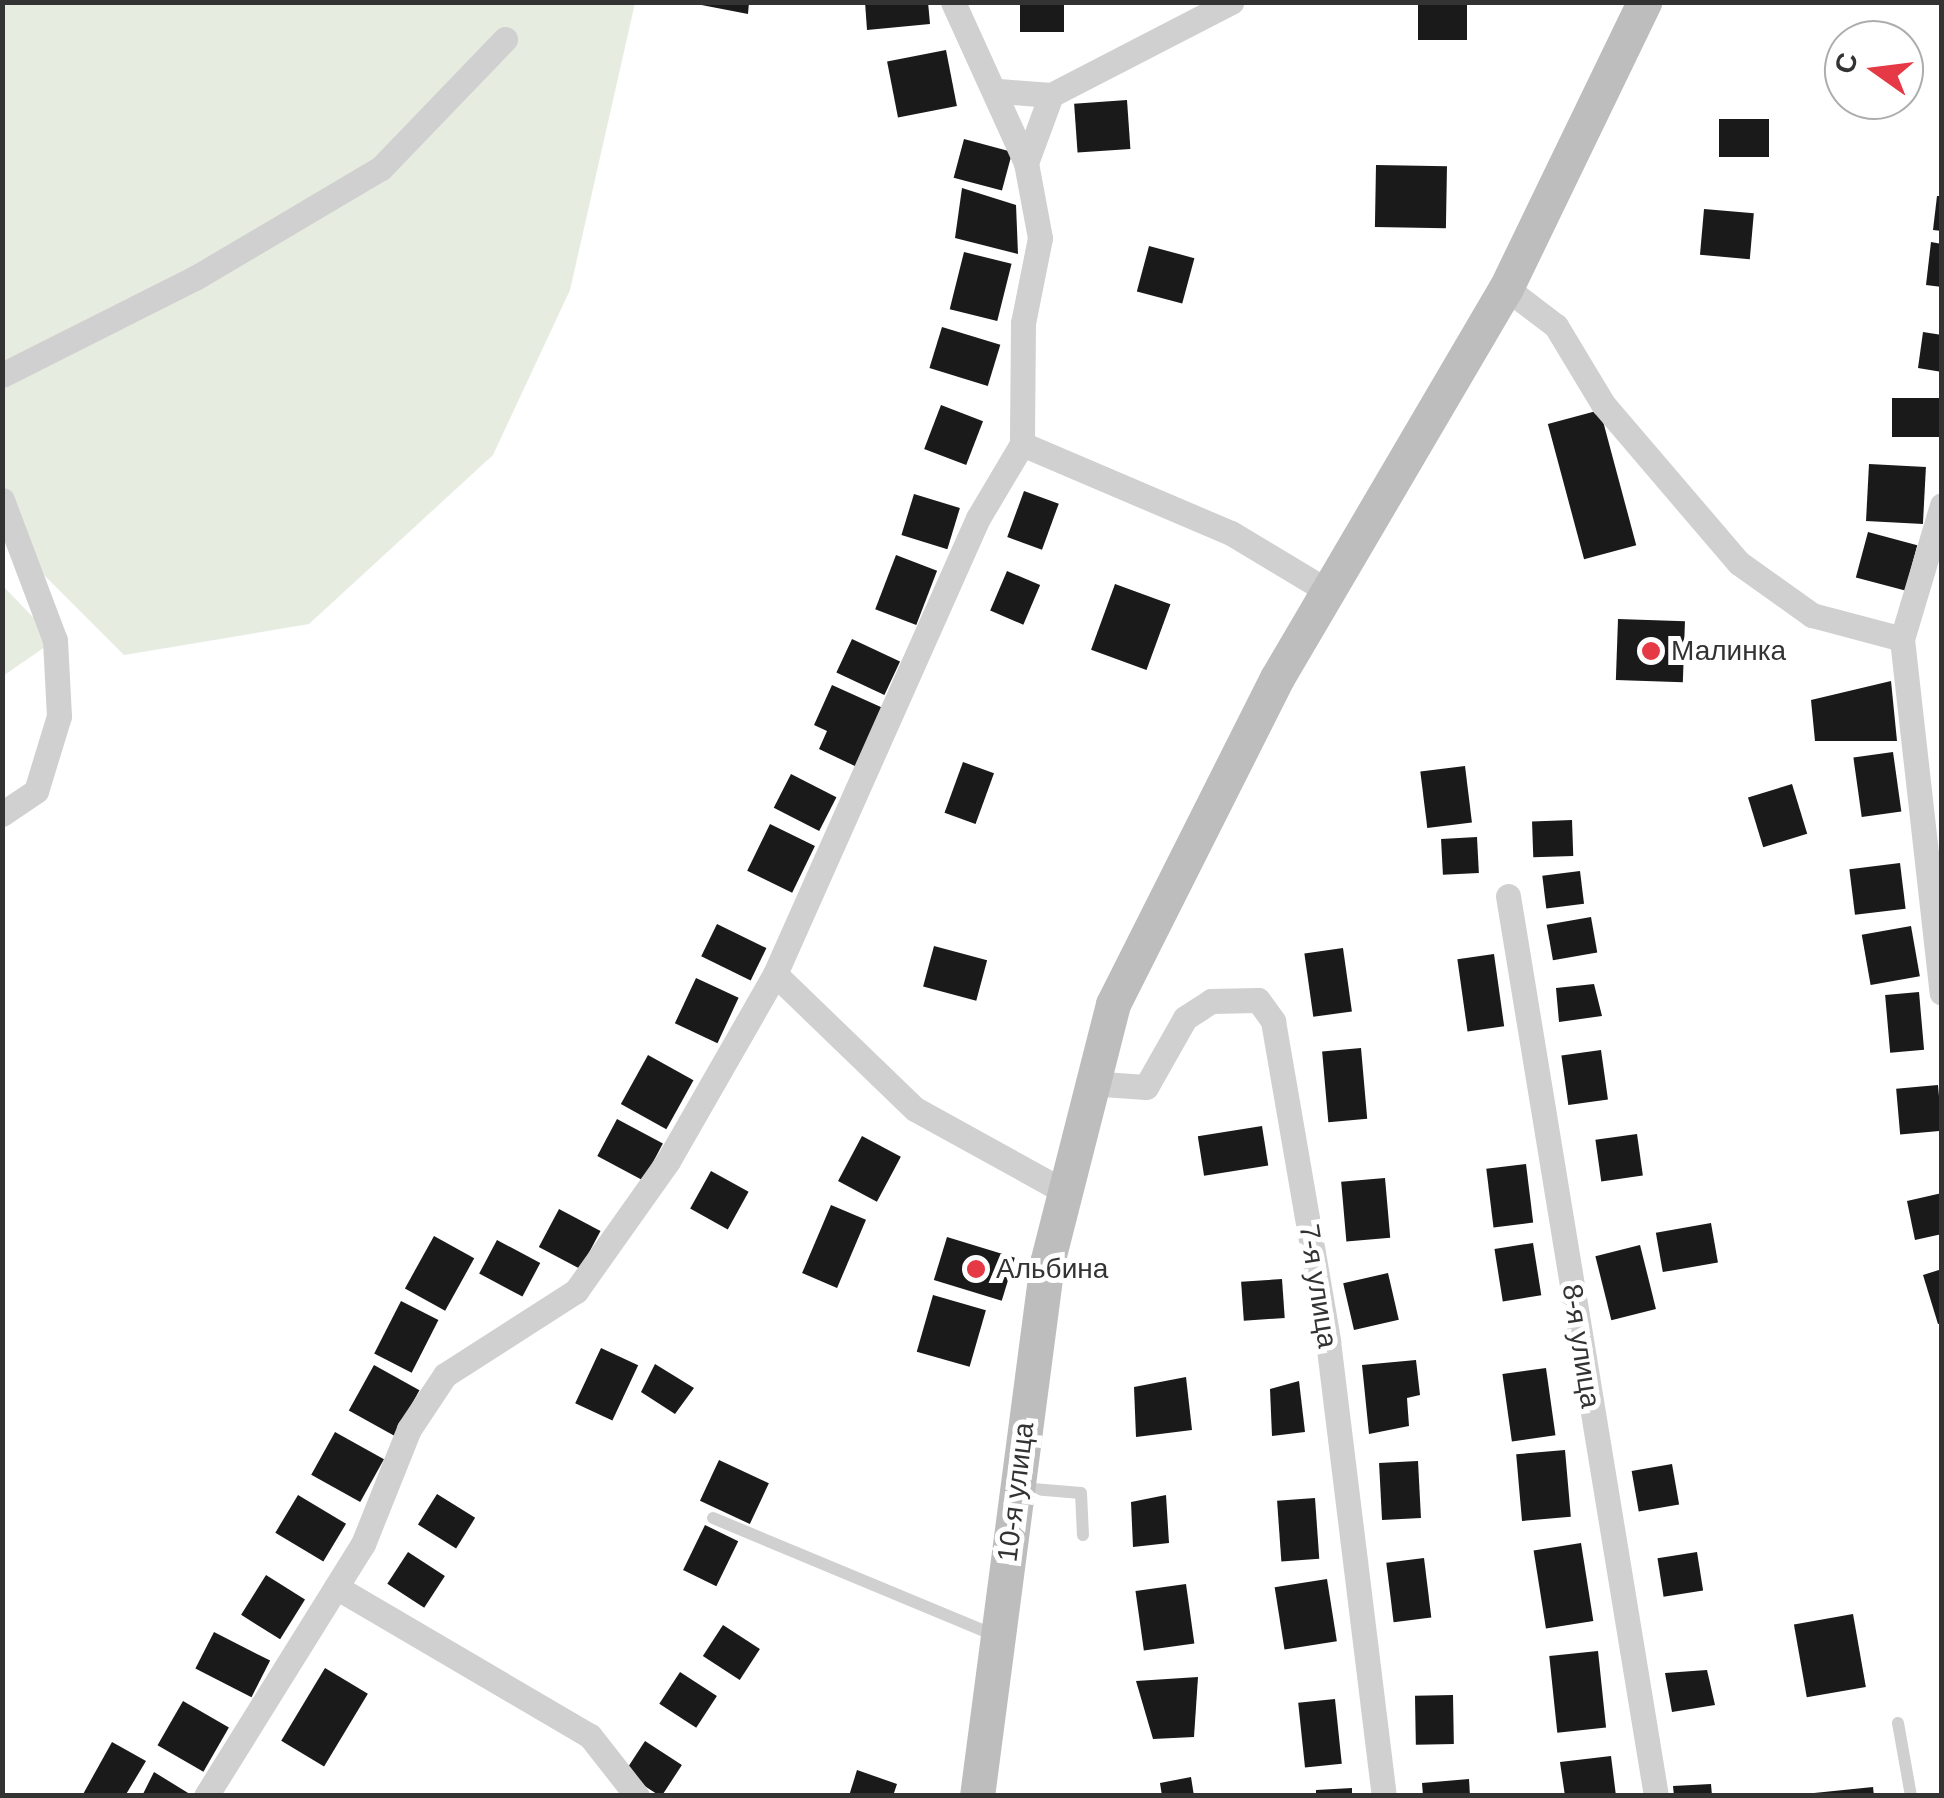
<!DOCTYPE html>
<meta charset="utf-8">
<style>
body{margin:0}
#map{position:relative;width:1944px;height:1798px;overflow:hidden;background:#fff;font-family:Arial,sans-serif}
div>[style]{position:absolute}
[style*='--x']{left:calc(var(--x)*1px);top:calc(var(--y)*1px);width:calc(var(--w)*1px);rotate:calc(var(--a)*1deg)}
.green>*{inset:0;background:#e6ecdf}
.building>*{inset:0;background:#1a1a1a;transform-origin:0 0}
.lane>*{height:12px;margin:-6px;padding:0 6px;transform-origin:6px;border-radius:6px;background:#d0d0d0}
.street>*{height:25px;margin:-12.5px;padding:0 12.5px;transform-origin:12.5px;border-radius:12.5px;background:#d0d0d0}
.secondary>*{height:35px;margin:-17.5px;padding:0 17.5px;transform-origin:17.5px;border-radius:17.5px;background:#bdbdbd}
.dots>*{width:28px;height:28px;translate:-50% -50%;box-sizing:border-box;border:5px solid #fff;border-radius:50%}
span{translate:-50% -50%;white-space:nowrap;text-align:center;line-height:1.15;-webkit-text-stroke:10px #fff;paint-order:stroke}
.poi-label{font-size:28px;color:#333}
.left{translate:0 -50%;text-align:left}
.street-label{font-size:28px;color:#333}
.frame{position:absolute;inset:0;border:5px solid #333;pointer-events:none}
.north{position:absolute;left:1824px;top:20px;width:100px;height:100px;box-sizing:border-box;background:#fff;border:2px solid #adadad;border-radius:50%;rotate:284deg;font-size:28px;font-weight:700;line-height:40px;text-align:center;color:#333}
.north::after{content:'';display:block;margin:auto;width:35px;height:45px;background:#e63946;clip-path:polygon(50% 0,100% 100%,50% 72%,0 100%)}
</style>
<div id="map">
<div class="green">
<div style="clip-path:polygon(2px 3px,635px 3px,570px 290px,493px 455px,309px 624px,124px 655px,3px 534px)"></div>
<div style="clip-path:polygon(2px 585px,55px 640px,3px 676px,2px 676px)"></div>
</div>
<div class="building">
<div style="clip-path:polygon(686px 2px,749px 2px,748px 14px)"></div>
<div style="clip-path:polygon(865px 2px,928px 2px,930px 24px,867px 30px)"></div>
<div style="left:1020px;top:2px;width:44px;height:30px"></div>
<div style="left:1418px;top:2px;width:49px;height:38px"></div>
<div style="left:946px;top:50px;width:57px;height:60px;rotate:79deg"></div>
<div style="left:1127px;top:100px;width:49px;height:53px;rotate:86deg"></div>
<div style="left:1719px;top:119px;width:50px;height:38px"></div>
<div style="left:964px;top:139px;width:50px;height:40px;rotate:15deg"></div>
<div style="left:1376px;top:165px;width:71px;height:62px;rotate:1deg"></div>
<div style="clip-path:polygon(962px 188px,1016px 205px,1018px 254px,955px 238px)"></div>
<div style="clip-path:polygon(1937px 196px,1942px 196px,1942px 231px,1933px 230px)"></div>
<div style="left:1704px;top:209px;width:50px;height:46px;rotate:5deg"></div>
<div style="clip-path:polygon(1931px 242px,1942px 244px,1942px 287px,1926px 285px)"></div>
<div style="left:1149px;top:246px;width:47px;height:47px;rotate:15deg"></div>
<div style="left:964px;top:252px;width:49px;height:59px;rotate:14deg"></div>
<div style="left:942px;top:327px;width:61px;height:43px;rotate:17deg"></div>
<div style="clip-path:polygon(1923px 332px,1942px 335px,1942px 372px,1918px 368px)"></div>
<div style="left:1942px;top:398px;width:39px;height:50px;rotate:90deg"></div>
<div style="left:941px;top:405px;width:45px;height:47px;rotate:21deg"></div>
<div style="left:1600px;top:410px;width:140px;height:54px;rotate:75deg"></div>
<div style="left:1869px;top:464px;width:57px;height:57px;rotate:3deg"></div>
<div style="left:1024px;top:491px;width:37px;height:49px;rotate:20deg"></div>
<div style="left:914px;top:494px;width:48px;height:43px;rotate:17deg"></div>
<div style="left:1868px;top:532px;width:51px;height:47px;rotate:15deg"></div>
<div style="left:896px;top:555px;width:44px;height:58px;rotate:21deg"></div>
<div style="left:1007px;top:571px;width:36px;height:43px;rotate:23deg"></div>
<div style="left:1115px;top:584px;width:59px;height:70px;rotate:20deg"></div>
<div style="left:1618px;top:619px;width:67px;height:61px;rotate:2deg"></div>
<div style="left:852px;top:639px;width:53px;height:37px;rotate:25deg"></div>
<div style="clip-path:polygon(1891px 681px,1897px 741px,1815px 741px,1811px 700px)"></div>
<div style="clip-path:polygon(832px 685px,883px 708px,857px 767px,819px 749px,827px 731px,814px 725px)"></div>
<div style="left:1893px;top:752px;width:60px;height:40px;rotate:82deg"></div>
<div style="left:963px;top:762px;width:33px;height:54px;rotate:20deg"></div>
<div style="left:1465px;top:766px;width:57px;height:45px;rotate:83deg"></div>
<div style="left:791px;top:774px;width:51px;height:38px;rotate:27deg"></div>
<div style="left:1792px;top:784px;width:52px;height:46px;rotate:73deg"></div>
<div style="left:1572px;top:820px;width:36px;height:40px;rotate:88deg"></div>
<div style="left:770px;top:824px;width:50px;height:52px;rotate:26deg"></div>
<div style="left:1477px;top:837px;width:36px;height:36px;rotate:87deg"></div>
<div style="left:1900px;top:863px;width:46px;height:51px;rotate:83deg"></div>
<div style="left:1580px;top:871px;width:33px;height:38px;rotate:83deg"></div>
<div style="left:1591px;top:917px;width:36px;height:45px;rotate:80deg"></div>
<div style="left:717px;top:924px;width:55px;height:36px;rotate:26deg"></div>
<div style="left:1911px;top:926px;width:51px;height:50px;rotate:80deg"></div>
<div style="left:934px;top:946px;width:55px;height:42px;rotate:15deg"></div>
<div style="left:1343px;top:948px;width:64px;height:39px;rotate:82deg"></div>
<div style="left:1494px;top:954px;width:73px;height:37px;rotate:82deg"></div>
<div style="left:696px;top:978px;width:47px;height:50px;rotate:25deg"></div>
<div style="clip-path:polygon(1594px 984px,1602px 1016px,1559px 1022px,1556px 988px)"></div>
<div style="left:1919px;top:992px;width:58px;height:34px;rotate:85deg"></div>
<div style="left:1361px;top:1048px;width:71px;height:39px;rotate:85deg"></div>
<div style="left:1601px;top:1050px;width:50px;height:40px;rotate:82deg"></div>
<div style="left:648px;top:1055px;width:52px;height:56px;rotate:29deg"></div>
<div style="left:1938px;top:1085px;width:46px;height:42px;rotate:85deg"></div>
<div style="left:617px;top:1119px;width:52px;height:42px;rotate:28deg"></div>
<div style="left:1262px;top:1126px;width:40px;height:65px;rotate:81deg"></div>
<div style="left:1637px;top:1134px;width:42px;height:42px;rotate:82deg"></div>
<div style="left:862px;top:1136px;width:44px;height:51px;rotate:28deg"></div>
<div style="left:1526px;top:1164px;width:59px;height:40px;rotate:83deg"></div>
<div style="left:711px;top:1171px;width:43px;height:43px;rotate:29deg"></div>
<div style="left:1385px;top:1178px;width:60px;height:44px;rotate:85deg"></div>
<div style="clip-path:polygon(1942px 1193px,1942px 1234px,1915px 1240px,1907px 1201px)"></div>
<div style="left:831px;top:1205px;width:38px;height:74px;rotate:23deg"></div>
<div style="left:559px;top:1209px;width:47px;height:43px;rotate:28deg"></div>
<div style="left:1711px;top:1223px;width:40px;height:56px;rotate:80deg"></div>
<div style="left:434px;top:1236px;width:46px;height:60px;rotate:29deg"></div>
<div style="left:947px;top:1237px;width:71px;height:45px;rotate:17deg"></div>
<div style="left:497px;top:1240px;width:49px;height:38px;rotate:28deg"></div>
<div style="left:1533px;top:1243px;width:53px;height:39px;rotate:81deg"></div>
<div style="left:1640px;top:1245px;width:66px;height:46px;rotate:76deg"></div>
<div style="clip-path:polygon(1942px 1269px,1942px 1323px,1938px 1324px,1923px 1275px)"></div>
<div style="left:1388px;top:1273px;width:48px;height:46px;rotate:77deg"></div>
<div style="left:1282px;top:1279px;width:39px;height:41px;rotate:86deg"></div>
<div style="left:933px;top:1295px;width:55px;height:59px;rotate:16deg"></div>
<div style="left:401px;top:1301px;width:42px;height:59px;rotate:27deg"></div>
<div style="left:601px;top:1348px;width:41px;height:61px;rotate:25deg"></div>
<div style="clip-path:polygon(1416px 1360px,1420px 1395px,1407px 1398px,1409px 1426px,1369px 1434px,1362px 1365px)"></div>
<div style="clip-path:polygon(655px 1364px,694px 1388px,675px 1414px,641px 1392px)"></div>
<div style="left:374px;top:1365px;width:52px;height:52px;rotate:29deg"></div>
<div style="left:1546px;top:1368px;width:68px;height:44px;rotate:82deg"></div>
<div style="clip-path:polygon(1186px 1377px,1192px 1430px,1136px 1437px,1134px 1387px)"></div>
<div style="clip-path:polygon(1299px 1381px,1305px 1432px,1272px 1436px,1270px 1389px)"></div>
<div style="left:335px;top:1432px;width:56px;height:49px;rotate:29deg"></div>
<div style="left:1565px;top:1450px;width:67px;height:49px;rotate:85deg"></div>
<div style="left:719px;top:1460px;width:55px;height:45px;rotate:25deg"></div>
<div style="left:1418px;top:1461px;width:57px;height:39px;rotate:87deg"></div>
<div style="left:1672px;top:1464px;width:41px;height:41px;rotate:80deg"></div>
<div style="left:437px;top:1494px;width:45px;height:36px;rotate:32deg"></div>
<div style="left:298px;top:1495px;width:56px;height:44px;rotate:31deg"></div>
<div style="clip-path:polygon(1166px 1495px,1169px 1543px,1133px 1547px,1131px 1502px)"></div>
<div style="left:1315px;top:1498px;width:61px;height:38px;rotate:86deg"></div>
<div style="left:705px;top:1525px;width:37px;height:50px;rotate:26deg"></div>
<div style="left:1581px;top:1543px;width:79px;height:48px;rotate:81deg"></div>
<div style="left:408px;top:1552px;width:44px;height:38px;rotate:33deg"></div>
<div style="left:1697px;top:1552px;width:39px;height:40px;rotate:81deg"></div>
<div style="left:1424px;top:1558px;width:60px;height:38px;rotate:83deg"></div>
<div style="left:266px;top:1575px;width:46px;height:47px;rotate:32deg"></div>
<div style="left:1327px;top:1579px;width:63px;height:53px;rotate:81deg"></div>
<div style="left:1186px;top:1584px;width:60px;height:51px;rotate:82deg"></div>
<div style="left:1853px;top:1614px;width:74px;height:60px;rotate:80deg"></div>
<div style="left:723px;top:1625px;width:44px;height:37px;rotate:33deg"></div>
<div style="left:214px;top:1632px;width:63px;height:41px;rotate:27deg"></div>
<div style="left:1598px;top:1651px;width:77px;height:49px;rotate:84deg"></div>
<div style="left:325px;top:1668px;width:50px;height:85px;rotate:31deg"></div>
<div style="clip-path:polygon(1707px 1670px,1715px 1705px,1672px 1712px,1665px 1673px)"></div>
<div style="left:680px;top:1672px;width:44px;height:38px;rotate:33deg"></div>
<div style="clip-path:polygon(1198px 1677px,1194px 1737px,1153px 1739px,1136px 1681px)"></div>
<div style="left:1453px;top:1695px;width:49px;height:38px;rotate:89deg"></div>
<div style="left:1335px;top:1699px;width:65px;height:37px;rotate:84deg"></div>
<div style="left:183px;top:1701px;width:53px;height:51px;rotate:30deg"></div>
<div style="left:645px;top:1741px;width:44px;height:38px;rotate:33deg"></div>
<div style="clip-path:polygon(112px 1742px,146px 1761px,125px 1796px,82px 1796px)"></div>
<div style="clip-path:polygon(1611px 1756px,1616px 1796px,1565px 1796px,1560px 1762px)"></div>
<div style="clip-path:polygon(857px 1770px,897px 1784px,893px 1796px,849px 1796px)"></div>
<div style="clip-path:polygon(154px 1772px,193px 1796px,142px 1796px)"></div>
<div style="clip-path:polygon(1191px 1777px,1194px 1796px,1162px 1796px,1160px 1783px)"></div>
<div style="clip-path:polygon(1469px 1779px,1470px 1796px,1423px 1796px,1422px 1783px)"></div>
<div style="clip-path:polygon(1711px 1784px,1712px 1796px,1674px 1796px,1673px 1786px)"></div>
<div style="clip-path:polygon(1873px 1787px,1874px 1796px,1814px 1796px,1814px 1793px)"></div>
<div style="clip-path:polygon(1352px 1788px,1352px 1796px,1316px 1796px,1316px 1790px)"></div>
</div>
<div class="lane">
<div style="--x:1021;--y:1488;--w:60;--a:4.8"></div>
<div style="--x:1081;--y:1493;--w:42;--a:87.3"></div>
<div style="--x:713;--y:1518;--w:308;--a:22.6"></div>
<div style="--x:1898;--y:1723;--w:74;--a:79.9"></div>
</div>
<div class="street">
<div style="--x:953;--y:2;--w:177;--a:65.6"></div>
<div style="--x:1026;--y:163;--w:76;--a:79.4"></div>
<div style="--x:1040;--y:238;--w:87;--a:101.3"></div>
<div style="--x:1023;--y:323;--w:121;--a:90.5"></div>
<div style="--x:1022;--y:444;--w:86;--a:120.7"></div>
<div style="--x:978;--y:518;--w:499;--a:114"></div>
<div style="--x:775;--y:974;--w:194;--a:44"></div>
<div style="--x:915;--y:1109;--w:168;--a:28.9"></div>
<div style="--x:999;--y:91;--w:52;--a:4.4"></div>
<div style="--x:1051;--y:95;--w:203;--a:-27.3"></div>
<div style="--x:1026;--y:163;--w:72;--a:-69.8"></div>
<div style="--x:1506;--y:288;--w:63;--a:37.2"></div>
<div style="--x:1556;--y:326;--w:91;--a:58.9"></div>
<div style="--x:1603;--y:404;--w:209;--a:49.5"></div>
<div style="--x:1739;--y:563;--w:90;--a:35.5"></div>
<div style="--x:1812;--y:615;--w:93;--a:14.9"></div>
<div style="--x:2;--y:375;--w:216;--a:-26.7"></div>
<div style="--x:195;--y:278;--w:216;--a:-30.6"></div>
<div style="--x:381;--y:168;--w:179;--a:-46.1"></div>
<div style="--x:1022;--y:444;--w:227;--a:23.1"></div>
<div style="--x:1231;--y:533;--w:114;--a:31"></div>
<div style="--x:2;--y:500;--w:150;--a:69.3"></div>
<div style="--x:55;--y:640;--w:76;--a:87"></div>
<div style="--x:59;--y:716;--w:78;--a:107"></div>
<div style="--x:36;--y:791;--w:41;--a:145.9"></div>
<div style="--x:1942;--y:505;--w:140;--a:106.6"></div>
<div style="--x:1902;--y:639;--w:356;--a:83.6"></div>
<div style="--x:1508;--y:896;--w:912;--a:80.66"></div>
<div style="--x:1088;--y:1083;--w:58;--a:3.9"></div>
<div style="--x:1146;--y:1087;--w:79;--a:-60.5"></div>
<div style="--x:1185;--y:1018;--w:31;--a:-33"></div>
<div style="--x:1211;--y:1001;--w:47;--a:-1.2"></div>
<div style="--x:1258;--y:1000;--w:26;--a:54"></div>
<div style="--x:1273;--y:1021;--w:325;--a:80.2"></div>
<div style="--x:1328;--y:1341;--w:458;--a:83"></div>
<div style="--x:336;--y:1587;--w:294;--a:30.4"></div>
<div style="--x:590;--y:1736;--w:76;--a:51.9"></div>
<div style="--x:206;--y:1796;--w:297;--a:-58.1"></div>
<div style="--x:363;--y:1544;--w:124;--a:-68.2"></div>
<div style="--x:409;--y:1429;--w:65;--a:-56.3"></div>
<div style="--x:445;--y:1375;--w:156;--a:-32.7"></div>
<div style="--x:576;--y:1291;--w:159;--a:-54.7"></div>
<div style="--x:668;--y:1161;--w:215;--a:-60.2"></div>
</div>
<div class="secondary">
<div style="--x:977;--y:1796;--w:538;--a:-82.52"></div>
<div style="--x:1047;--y:1263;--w:267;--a:-75.7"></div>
<div style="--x:1113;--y:1004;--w:365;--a:-63.3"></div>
<div style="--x:1277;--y:678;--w:452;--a:-59.6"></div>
<div style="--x:1506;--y:288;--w:318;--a:-64.2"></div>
</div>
<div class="dots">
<div style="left:1651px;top:651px;background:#e63946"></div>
<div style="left:976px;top:1269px;background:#e63946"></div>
</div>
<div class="poi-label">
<span class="left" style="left:1671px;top:651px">Малинка</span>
<span class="left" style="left:996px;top:1269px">Альбина</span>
</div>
<div class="street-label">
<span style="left:1318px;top:1286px;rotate:81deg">7-я улица</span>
<span style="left:1581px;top:1346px;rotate:81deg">8-я улица</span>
<span style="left:1016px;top:1492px;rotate:-83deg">10-я улица</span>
</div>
<div class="frame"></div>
<div class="north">С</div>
</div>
